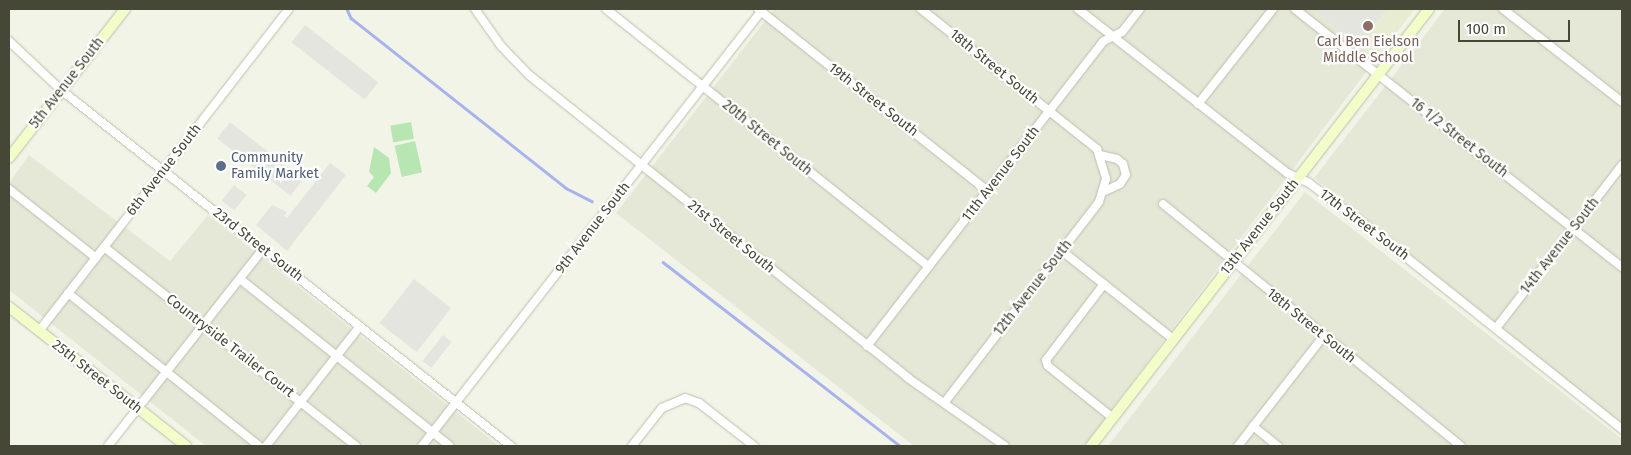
<!DOCTYPE html>
<style>
body{margin:0}
#map{position:relative;width:1631px;height:455px;overflow:hidden;background:#f2f4e8;font-family:"Fira Sans",sans-serif}
div>[style]{position:absolute}
[style*='--x']{left:calc(var(--x)*1px);top:calc(var(--y)*1px);width:calc(var(--w)*1px);rotate:calc(var(--a)*1deg)}
.residential>*{inset:0;background:#e5e7d7}
.education>*{inset:0;background:#e8ecd3}
.green>*{inset:0;background:#b8e6b3;transform-origin:0 0}
.parking>*{inset:0;background:#e5e5e0;transform-origin:0 0}
.stream>*{height:2.5px;margin:-1.25px;padding:0 1.25px;transform-origin:1.25px;border-radius:1.25px;background:#a7b2ee}
.roads{filter:drop-shadow(0 0 1px #bdbfab) drop-shadow(0 0 1px #bdbfab)}
.street>*{height:8px;margin:-4px;padding:0 4px;transform-origin:4px;border-radius:4px;background:#fff}
.secondary>*{height:10px;margin:-5px;padding:0 5px;transform-origin:5px;border-radius:5px;background:#f3fdc9}
.dots>*{width:14px;height:14px;translate:-50% -50%;box-sizing:border-box;border:2px solid #fff;border-radius:50%}
span{translate:-50% -50%;white-space:nowrap;text-align:center;line-height:1.15;-webkit-text-stroke:4.5px #fff;paint-order:stroke}
.education-label{font-size:14px;color:#785e54}
.street-label{font-size:14px;color:#464737}
.service-label{font-size:14px;color:#4e5e75}
.left{translate:0 -50%;text-align:left}
.frame{position:absolute;inset:0;border:10px solid #464737;pointer-events:none}
.scale{position:absolute;left:1458px;top:20px;width:112px;height:22px;box-sizing:border-box;border:2px solid #464737;border-top:0;padding-left:6px;font-size:15px;line-height:18px;white-space:nowrap;color:#464737;-webkit-text-stroke:4px #fff;paint-order:stroke}
</style>
<div id="map">
<div class="residential">
<div style="clip-path:polygon(774px 9px,1313px 9px,1376px 59px,1084px 446px,914px 446px,616px 213px)"></div>
<div style="clip-path:polygon(1445px 9px,1622px 9px,1622px 424px,1314px 178px)"></div>
<div style="clip-path:polygon(29px 155px,170px 261px,208px 215px,499px 446px,206px 446px,9px 290px,9px 183px)"></div>
<div style="clip-path:polygon(1305px 192px,1622px 439px,1622px 446px,1108px 446px)"></div>
</div>
<div class="education">
<div style="clip-path:polygon(1312px 9px,1415px 9px,1376px 59px)"></div>
</div>
<div class="green">
<div style="left:411px;top:122px;width:17px;height:21px;rotate:80deg"></div>
<div style="left:415px;top:141px;width:32px;height:21px;rotate:77deg"></div>
<div style="clip-path:polygon(374px 147px,389px 158px,391px 173px,376px 193px,367px 186px,374px 177px,369px 172px)"></div>
</div>
<div class="parking">
<div style="clip-path:polygon(1312px 9px,1387px 9px,1359px 46px)"></div>
<div style="left:305px;top:25px;width:93px;height:22px;rotate:38deg"></div>
<div style="left:230px;top:122px;width:93px;height:21px;rotate:38deg"></div>
<div style="clip-path:polygon(330px 163px,346px 175px,287px 251px,256px 225px,272px 205px,287px 212px,284px 216px,287px 218px)"></div>
<div style="left:234px;top:185px;width:16px;height:20px;rotate:38deg"></div>
<div style="left:414px;top:279px;width:47px;height:56px;rotate:38deg"></div>
<div style="left:443px;top:335px;width:11px;height:33px;rotate:38deg"></div>
</div>
<div class="stream">
<div style="--x:347;--y:9;--w:10;--a:66"></div>
<div style="--x:351;--y:18;--w:274;--a:38.3"></div>
<div style="--x:566;--y:188;--w:29;--a:27"></div>
<div style="--x:663;--y:262;--w:300;--a:37.8"></div>
</div>
<div class="roads">
<div class="street">
<div style="--x:475;--y:9;--w:45;--a:54.9"></div>
<div style="--x:501;--y:46;--w:40;--a:46"></div>
<div style="--x:529;--y:75;--w:485;--a:38.6"></div>
<div style="--x:908;--y:378;--w:118;--a:35"></div>
<div style="--x:606;--y:9;--w:413;--a:38.6"></div>
<div style="--x:758;--y:9;--w:293;--a:38.4"></div>
<div style="--x:921;--y:9;--w:225;--a:38.5"></div>
<div style="--x:1097;--y:149;--w:31;--a:73"></div>
<div style="--x:1106;--y:179;--w:24;--a:107"></div>
<div style="--x:1099;--y:202;--w:252;--a:127.6"></div>
<div style="--x:1078;--y:9;--w:266;--a:38.1"></div>
<div style="--x:1287;--y:173;--w:24;--a:24"></div>
<div style="--x:1309;--y:183;--w:74;--a:36.7"></div>
<div style="--x:1368;--y:227;--w:325;--a:38.5"></div>
<div style="--x:1295;--y:9;--w:417;--a:38.3"></div>
<div style="--x:1503;--y:9;--w:151;--a:38"></div>
<div style="--x:9;--y:41;--w:71;--a:43.3"></div>
<div style="--x:61;--y:90;--w:574;--a:38.35"></div>
<div style="--x:1198;--y:104;--w:121;--a:-51.7"></div>
<div style="--x:1100;--y:155;--w:17;--a:13"></div>
<div style="--x:1117;--y:159;--w:8;--a:40"></div>
<div style="--x:1123;--y:164;--w:11;--a:75"></div>
<div style="--x:1126;--y:175;--w:11;--a:124"></div>
<div style="--x:1120;--y:184;--w:17;--a:155"></div>
<div style="--x:9;--y:189;--w:111;--a:38.4"></div>
<div style="--x:1163;--y:204;--w:384;--a:39.1"></div>
<div style="--x:104;--y:247;--w:321;--a:38.3"></div>
<div style="--x:1062;--y:251;--w:142;--a:38.4"></div>
<div style="--x:240;--y:279;--w:268;--a:38.5"></div>
<div style="--x:1104;--y:284;--w:96;--a:127.3"></div>
<div style="--x:1046;--y:360;--w:6;--a:72"></div>
<div style="--x:1048;--y:366;--w:83;--a:38.7"></div>
<div style="--x:68;--y:293;--w:245;--a:38.7"></div>
<div style="--x:1497;--y:327;--w:205;--a:-52.3"></div>
<div style="--x:39;--y:331;--w:408;--a:-52.2"></div>
<div style="--x:867;--y:346;--w:386;--a:-52.2"></div>
<div style="--x:1104;--y:41;--w:20;--a:-27"></div>
<div style="--x:1122;--y:32;--w:29;--a:-52"></div>
<div style="--x:1253;--y:426;--w:32;--a:39"></div>
<div style="--x:108;--y:446;--w:251;--a:-51.8"></div>
<div style="--x:266;--y:446;--w:152;--a:-51.9"></div>
<div style="--x:422;--y:446;--w:554;--a:-52.03"></div>
<div style="--x:632;--y:446;--w:48;--a:-51.7"></div>
<div style="--x:662;--y:408;--w:25;--a:-23"></div>
<div style="--x:685;--y:398;--w:15;--a:20"></div>
<div style="--x:699;--y:403;--w:70;--a:38"></div>
<div style="--x:1238;--y:446;--w:138;--a:-52.1"></div>
</div>
<div class="secondary">
<div style="--x:9;--y:158;--w:189;--a:-52.1"></div>
<div style="--x:9;--y:307;--w:225;--a:38.1"></div>
<div style="--x:1091;--y:446;--w:552;--a:-52.28"></div>
</div>
</div>
<div class="dots">
<div style="left:1368px;top:26px;background:#8d6e63"></div>
<div style="left:221px;top:166px;background:#5c6f8a"></div>
</div>
<div class="education-label">
<span style="left:1368px;top:50px">Carl Ben Eielson<br>Middle School</span>
</div>
<div class="street-label">
<span style="left:994px;top:67px;rotate:39deg">18th Street South</span>
<span style="left:67px;top:83px;rotate:-52deg">5th Avenue South</span>
<span style="left:873px;top:100px;rotate:38deg">19th Street South</span>
<span style="left:767px;top:138px;rotate:39deg">20th Street South</span>
<span style="left:1459px;top:138px;rotate:38deg">16 1/2 Street South</span>
<span style="left:164px;top:170px;rotate:-52deg">6th Avenue South</span>
<span style="left:1001px;top:174px;rotate:-52deg">11th Avenue South</span>
<span style="left:1364px;top:225px;rotate:37deg">17th Street South</span>
<span style="left:1260px;top:227px;rotate:-52deg">13th Avenue South</span>
<span style="left:593px;top:228px;rotate:-52deg">9th Avenue South</span>
<span style="left:731px;top:237px;rotate:39deg">21st Street South</span>
<span style="left:258px;top:245px;rotate:38deg">23rd Street South</span>
<span style="left:1560px;top:246px;rotate:-52deg">14th Avenue South</span>
<span style="left:1033px;top:288px;rotate:-52deg">12th Avenue South</span>
<span style="left:1311px;top:326px;rotate:39deg">18th Street South</span>
<span style="left:230px;top:346px;rotate:38deg">Countryside Trailer Court</span>
<span style="left:97px;top:377px;rotate:38deg">25th Street South</span>
</div>
<div class="service-label">
<span class="left" style="left:231px;top:166px">Community<br>Family Market</span>
</div>
<div class="frame"></div>
<div class="scale">100 m</div>
</div>
